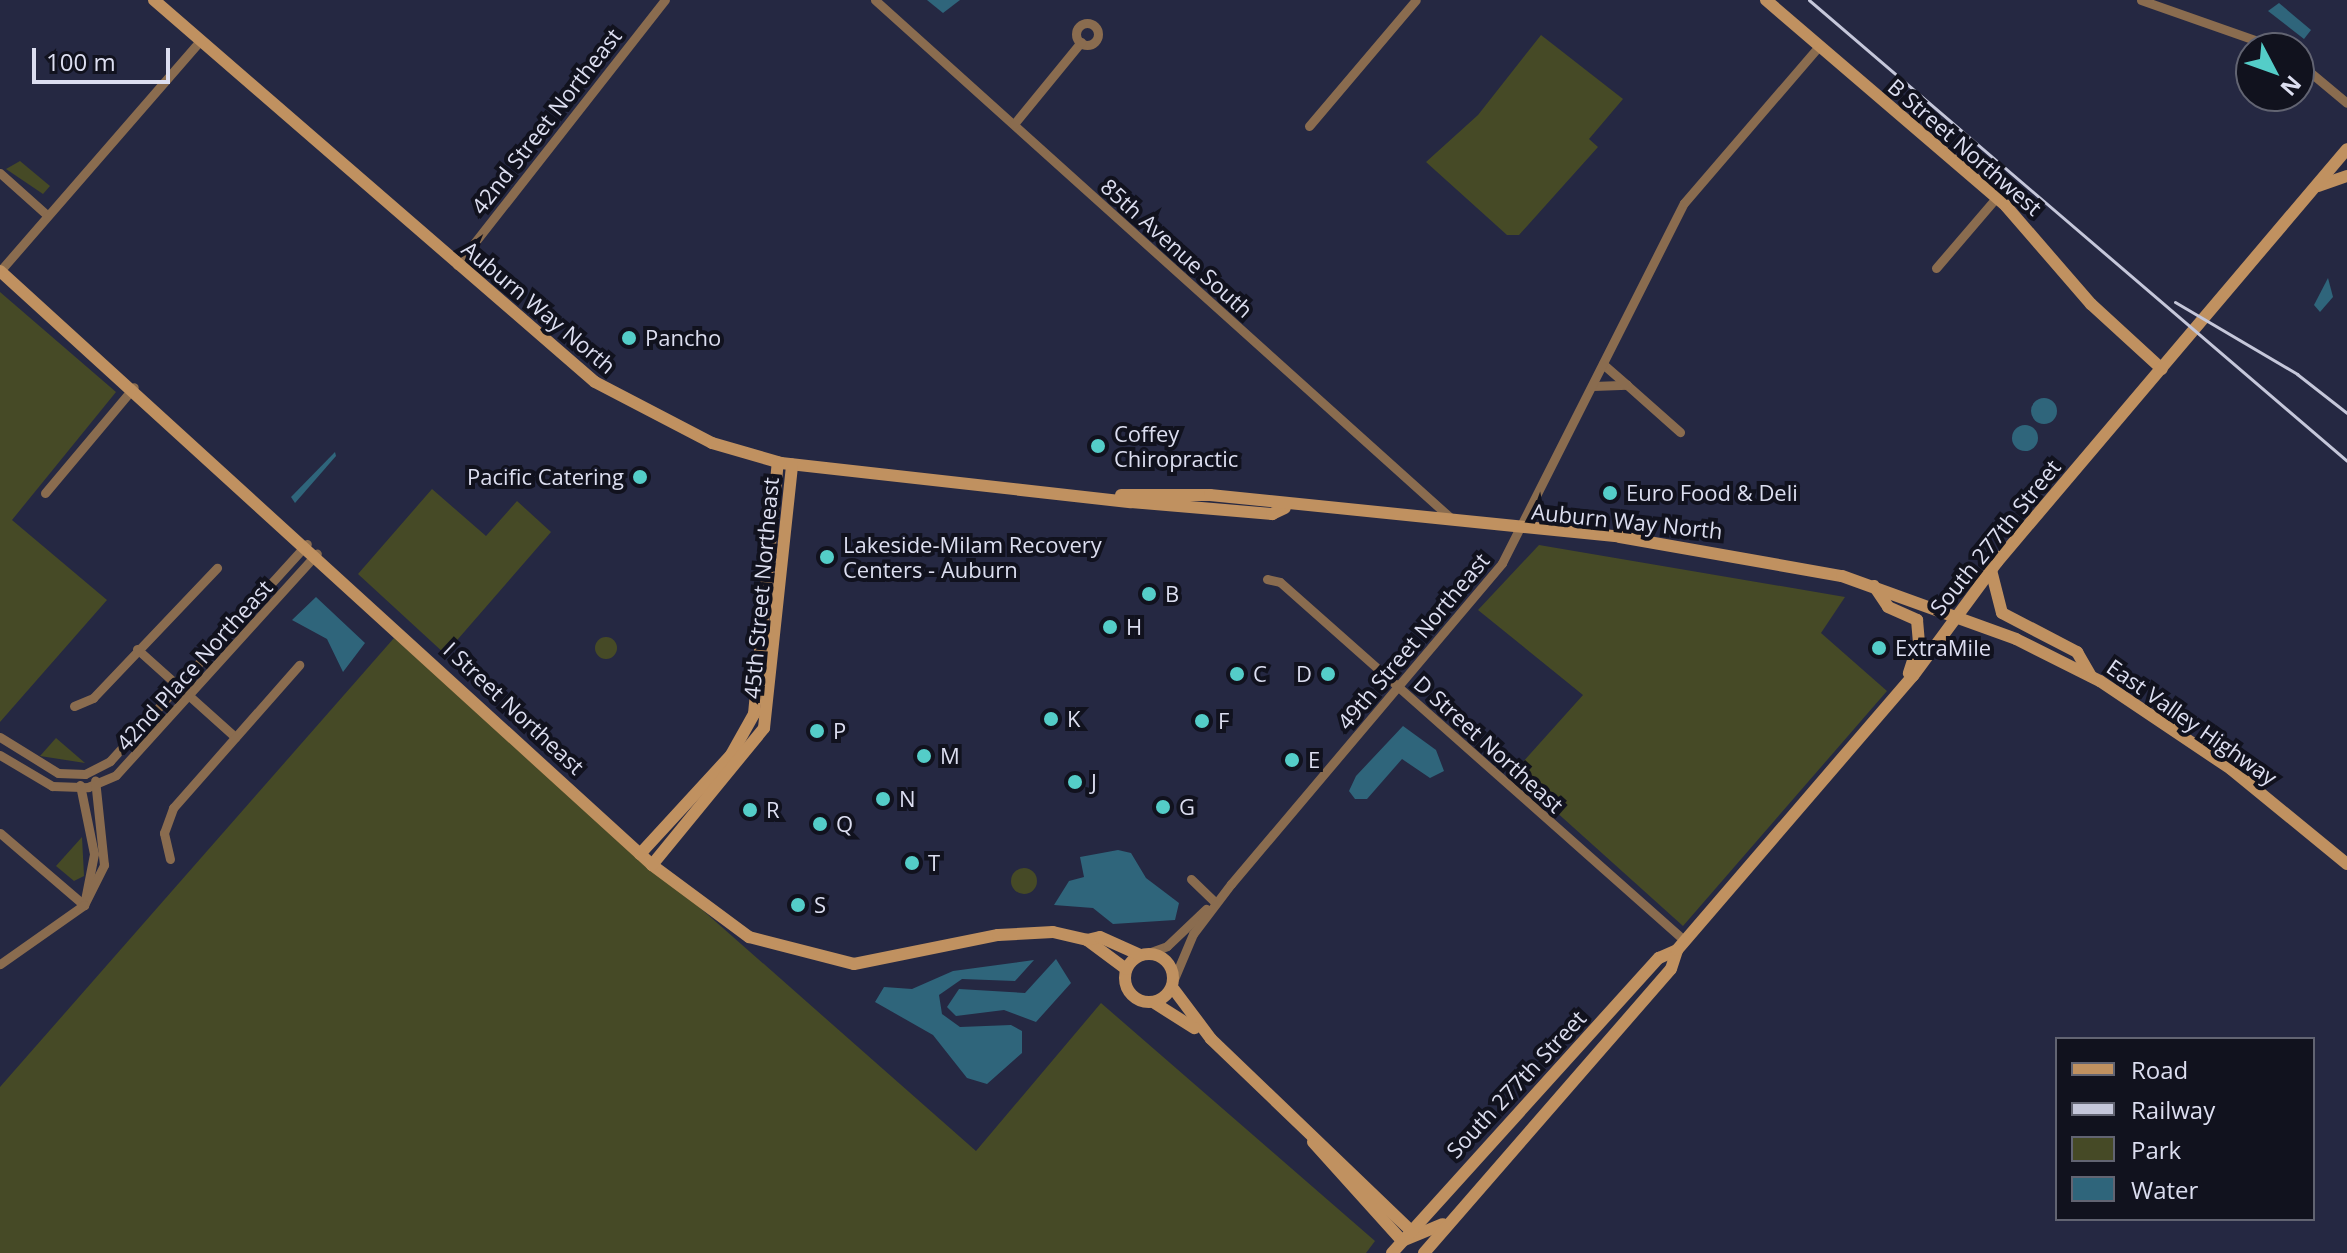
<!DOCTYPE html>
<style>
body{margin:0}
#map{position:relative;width:2347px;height:1253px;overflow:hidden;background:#252842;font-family:"Open Sans",sans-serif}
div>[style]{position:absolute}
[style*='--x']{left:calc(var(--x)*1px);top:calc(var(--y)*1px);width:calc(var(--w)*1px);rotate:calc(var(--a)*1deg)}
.green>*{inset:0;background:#464a26}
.round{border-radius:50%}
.water>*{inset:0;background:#2f657b}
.street>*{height:9px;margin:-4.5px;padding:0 4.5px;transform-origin:4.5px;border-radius:4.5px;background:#8a6c4f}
.street>.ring{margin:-4.5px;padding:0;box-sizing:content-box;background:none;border:9px solid #8a6c4f;border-radius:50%}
.secondary>*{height:12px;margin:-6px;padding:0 6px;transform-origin:6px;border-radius:6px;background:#c09160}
.secondary>.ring{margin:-6px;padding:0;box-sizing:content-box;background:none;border:12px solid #c09160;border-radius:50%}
.rail>*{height:3px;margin:-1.5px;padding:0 1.5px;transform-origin:1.5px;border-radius:1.5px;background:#c5c7da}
.dots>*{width:22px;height:22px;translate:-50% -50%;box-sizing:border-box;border:4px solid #11121e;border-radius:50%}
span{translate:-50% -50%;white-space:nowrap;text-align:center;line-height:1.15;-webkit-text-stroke:8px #11121e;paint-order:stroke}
.street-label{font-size:22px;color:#dcdef0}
.poi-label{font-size:22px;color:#dcdef0}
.left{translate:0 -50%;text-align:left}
.right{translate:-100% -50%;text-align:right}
.legend{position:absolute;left:2055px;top:1037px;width:260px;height:184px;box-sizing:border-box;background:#11121e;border:2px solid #626472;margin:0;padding:10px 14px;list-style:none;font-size:24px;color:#dcdef0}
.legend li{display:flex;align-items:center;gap:16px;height:40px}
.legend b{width:40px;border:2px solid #626472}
.north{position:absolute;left:2235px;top:32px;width:80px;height:80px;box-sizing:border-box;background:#11121e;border:2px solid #626472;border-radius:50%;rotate:131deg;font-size:22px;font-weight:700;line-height:32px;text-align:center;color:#dcdef0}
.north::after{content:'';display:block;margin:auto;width:28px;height:36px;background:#54cdc8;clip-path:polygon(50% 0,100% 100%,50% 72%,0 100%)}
.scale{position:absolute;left:32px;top:48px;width:138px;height:36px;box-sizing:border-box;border:4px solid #dcdef0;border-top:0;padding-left:10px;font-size:24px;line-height:28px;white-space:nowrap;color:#dcdef0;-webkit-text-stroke:6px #11121e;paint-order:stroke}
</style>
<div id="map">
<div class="green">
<div style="clip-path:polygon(1541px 35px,1623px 99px,1589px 139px,1598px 147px,1519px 235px,1507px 235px,1426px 162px,1478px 115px)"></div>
<div style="clip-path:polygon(20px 161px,50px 186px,43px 194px,6px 169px)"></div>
<div style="clip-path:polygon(0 292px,116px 392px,12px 520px,107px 600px,0 722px)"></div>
<div style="clip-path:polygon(432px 489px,486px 536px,517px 501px,551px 532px,445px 654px,358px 574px)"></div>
<div style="clip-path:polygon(1539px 545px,1845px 597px,1821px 633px,1887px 691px,1683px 926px,1513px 773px,1583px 695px,1478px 610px)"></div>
<div class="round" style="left:595px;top:637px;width:22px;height:22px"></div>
<div style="clip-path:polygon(394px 638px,976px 1151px,1101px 1003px,1375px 1241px,1366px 1253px,0 1253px,0 1087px)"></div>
<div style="clip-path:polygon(56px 738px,85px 763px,40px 756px)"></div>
<div style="clip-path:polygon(82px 837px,84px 876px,74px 881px,56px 866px)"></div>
<div class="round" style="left:1011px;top:868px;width:26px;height:26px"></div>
</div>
<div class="water">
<div style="clip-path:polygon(927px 0,960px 0,943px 13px)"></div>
<div style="clip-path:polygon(2279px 3px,2311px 30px,2304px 39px,2268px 11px)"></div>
<div style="clip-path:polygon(2328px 278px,2333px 297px,2320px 312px,2314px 305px)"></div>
<div class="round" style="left:2031px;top:398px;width:26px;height:26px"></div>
<div class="round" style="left:2012px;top:425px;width:26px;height:26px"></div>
<div style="clip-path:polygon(335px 452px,336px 456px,295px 503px,291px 497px)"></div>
<div style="clip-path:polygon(316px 597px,365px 643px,343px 672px,327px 639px,292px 620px)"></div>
<div style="clip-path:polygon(1403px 726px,1436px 750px,1444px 771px,1430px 778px,1402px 759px,1367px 799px,1355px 799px,1349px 791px,1356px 776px)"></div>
<div style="clip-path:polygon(1118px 850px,1131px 853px,1146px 878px,1179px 903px,1175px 920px,1113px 924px,1093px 908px,1054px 905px,1069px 881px,1084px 877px,1080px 857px)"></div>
<div style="clip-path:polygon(1056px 959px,1071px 983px,1036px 1022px,1004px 1010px,956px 1016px,947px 1007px,959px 989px,1025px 993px)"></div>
<div style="clip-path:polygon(1034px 960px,1015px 981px,962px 979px,939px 995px,942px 1014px,960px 1027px,1011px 1025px,1022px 1031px,1022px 1053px,987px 1084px,967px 1078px,933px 1035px,875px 1002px,884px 987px,912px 989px,953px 971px)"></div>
</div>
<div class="street">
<div style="--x:875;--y:0;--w:777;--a:41.98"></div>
<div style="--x:2141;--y:0;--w:144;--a:19.4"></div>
<div class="ring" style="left:1076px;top:23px;width:13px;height:13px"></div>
<div style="--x:2299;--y:63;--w:62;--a:39.8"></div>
<div style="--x:1014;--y:124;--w:106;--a:-50.7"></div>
<div style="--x:1309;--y:126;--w:165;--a:-49.7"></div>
<div style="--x:0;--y:173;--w:63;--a:41.8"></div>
<div style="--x:457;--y:265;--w:337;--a:-51.9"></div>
<div style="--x:1936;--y:268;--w:92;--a:-49.4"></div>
<div style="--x:0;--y:271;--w:305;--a:-49"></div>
<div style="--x:1627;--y:385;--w:71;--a:41.6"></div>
<div style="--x:1593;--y:386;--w:34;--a:-2"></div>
<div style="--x:1627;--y:385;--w:32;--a:-139"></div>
<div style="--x:45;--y:493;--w:138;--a:-50"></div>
<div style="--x:1267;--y:579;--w:13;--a:13"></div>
<div style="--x:1280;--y:582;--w:541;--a:41.55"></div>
<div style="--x:137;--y:649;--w:132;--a:41.9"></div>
<div style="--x:74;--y:706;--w:21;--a:-23"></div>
<div style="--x:93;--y:698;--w:180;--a:-46.4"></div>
<div style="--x:0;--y:737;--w:68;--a:31.8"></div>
<div style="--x:58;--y:773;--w:27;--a:2"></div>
<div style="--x:85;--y:774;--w:28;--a:-27"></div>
<div style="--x:110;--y:761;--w:293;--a:-47.8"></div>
<div style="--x:0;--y:755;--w:61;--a:30.8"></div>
<div style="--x:52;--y:786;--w:36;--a:2"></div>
<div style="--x:88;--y:787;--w:30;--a:-23"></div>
<div style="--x:116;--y:775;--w:299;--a:-47.8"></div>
<div style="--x:80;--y:785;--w:70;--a:78.5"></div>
<div style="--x:94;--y:854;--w:52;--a:101.1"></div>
<div style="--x:84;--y:905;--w:45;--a:-63.4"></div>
<div style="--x:104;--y:865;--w:85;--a:-96"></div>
<div style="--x:0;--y:833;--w:111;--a:40.6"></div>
<div style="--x:84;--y:905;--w:103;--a:144.9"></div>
<div style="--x:170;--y:859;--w:27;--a:-103"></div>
<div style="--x:164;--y:833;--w:27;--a:-70"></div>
<div style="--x:173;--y:808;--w:191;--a:-48.6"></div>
<div style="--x:1191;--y:879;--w:32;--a:44"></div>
<div style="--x:1148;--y:953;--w:20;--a:-20"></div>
<div style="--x:1167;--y:946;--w:54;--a:-43.5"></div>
<div style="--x:1174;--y:979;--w:49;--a:-67.1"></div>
<div style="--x:1193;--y:934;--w:63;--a:-52.8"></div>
<div style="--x:1231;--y:884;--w:420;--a:-49.8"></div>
<div style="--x:1502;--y:563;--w:403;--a:-63.2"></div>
<div style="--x:1684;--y:203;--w:207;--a:-49.3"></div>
</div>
<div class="secondary">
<div style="--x:154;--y:0;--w:583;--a:40.9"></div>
<div style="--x:595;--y:382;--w:132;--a:27.5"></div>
<div style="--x:712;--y:443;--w:72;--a:16.2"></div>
<div style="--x:781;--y:463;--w:352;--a:6.4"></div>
<div style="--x:1131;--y:502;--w:142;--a:4.9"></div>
<div style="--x:1272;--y:514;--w:14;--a:-25"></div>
<div style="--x:1766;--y:0;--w:316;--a:40.6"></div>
<div style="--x:2006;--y:206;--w:130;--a:49.1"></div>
<div style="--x:2091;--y:304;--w:96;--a:42.5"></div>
<div style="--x:2318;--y:186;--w:31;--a:-19"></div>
<div style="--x:0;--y:271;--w:882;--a:42.33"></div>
<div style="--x:652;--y:865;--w:121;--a:36.6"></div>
<div style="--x:749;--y:937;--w:108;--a:14.4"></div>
<div style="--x:854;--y:964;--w:147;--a:-11.4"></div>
<div style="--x:998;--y:935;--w:55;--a:-3.1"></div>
<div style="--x:1053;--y:932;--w:35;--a:13"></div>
<div style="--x:1121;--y:495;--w:89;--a:0"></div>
<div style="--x:1210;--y:495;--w:412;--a:5.8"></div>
<div style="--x:1620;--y:537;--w:225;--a:10"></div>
<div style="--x:1842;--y:576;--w:185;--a:19.9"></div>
<div style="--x:2016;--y:639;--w:94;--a:26.6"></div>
<div style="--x:2100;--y:681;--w:158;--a:33.9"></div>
<div style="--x:2231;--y:769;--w:150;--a:39.3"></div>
<div style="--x:1991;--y:570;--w:44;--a:75.7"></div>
<div style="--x:2002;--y:613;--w:85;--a:27.5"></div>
<div style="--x:2077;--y:652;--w:28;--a:60"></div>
<div style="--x:1874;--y:586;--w:25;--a:56"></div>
<div style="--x:1888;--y:607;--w:32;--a:24"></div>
<div style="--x:1917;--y:620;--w:22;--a:85"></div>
<div style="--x:1919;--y:642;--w:33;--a:108"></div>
<div style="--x:640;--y:854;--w:134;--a:-47.4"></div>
<div style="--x:731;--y:755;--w:47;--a:-60.7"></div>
<div style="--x:754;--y:714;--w:253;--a:-84.6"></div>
<div style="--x:652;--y:865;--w:177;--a:-50.7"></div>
<div style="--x:764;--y:728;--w:265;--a:-83.9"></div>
<div class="ring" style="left:1125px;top:954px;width:36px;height:36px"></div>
<div style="--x:1126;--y:969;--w:49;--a:-143.4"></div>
<div style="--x:1087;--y:940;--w:13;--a:-13"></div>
<div style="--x:1100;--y:937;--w:44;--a:24.2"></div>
<div style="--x:1172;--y:987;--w:65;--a:53.1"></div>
<div style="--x:1211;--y:1039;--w:277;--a:43.8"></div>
<div style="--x:1153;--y:1002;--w:49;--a:32.4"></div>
<div style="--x:1313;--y:1142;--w:133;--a:48"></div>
<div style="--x:1402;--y:1241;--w:44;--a:-22.5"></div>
<div style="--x:1392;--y:1253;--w:398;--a:-47.9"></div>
<div style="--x:1659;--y:958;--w:20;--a:-24"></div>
<div style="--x:1424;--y:1253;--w:376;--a:-49"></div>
<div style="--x:1671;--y:969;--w:20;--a:-72"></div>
<div style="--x:1677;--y:950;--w:362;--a:-49.3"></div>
<div style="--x:1913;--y:676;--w:142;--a:-53.6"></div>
<div style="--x:1997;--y:562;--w:541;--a:-49.72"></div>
</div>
<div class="rail">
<div style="--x:1809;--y:0;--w:708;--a:40.59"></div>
<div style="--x:2175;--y:302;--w:142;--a:30.5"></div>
<div style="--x:2297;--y:374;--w:63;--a:38"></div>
</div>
<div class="dots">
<div style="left:629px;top:338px;background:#54cdc8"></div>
<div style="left:1098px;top:446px;background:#54cdc8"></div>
<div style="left:640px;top:477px;background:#54cdc8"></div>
<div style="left:1610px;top:493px;background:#54cdc8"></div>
<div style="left:827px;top:557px;background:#54cdc8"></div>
<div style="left:1149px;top:594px;background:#54cdc8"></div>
<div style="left:1110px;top:627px;background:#54cdc8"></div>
<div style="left:1879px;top:648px;background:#54cdc8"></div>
<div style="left:1237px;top:674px;background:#54cdc8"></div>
<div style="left:1328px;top:674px;background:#54cdc8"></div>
<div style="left:1051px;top:719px;background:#54cdc8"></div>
<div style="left:1202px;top:721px;background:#54cdc8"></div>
<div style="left:817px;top:731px;background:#54cdc8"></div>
<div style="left:924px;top:756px;background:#54cdc8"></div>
<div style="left:1292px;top:760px;background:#54cdc8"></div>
<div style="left:1075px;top:782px;background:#54cdc8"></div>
<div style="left:883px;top:799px;background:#54cdc8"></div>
<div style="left:1163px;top:807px;background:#54cdc8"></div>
<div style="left:750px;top:810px;background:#54cdc8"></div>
<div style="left:820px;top:824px;background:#54cdc8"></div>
<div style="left:912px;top:863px;background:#54cdc8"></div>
<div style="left:798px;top:905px;background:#54cdc8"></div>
</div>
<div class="street-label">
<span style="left:546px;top:121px;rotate:-52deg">42nd Street Northeast</span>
<span style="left:1965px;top:147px;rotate:41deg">B Street Northwest</span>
<span style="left:1177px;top:248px;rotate:42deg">85th Avenue South</span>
<span style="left:539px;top:307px;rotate:40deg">Auburn Way North</span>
<span style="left:1627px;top:521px;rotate:6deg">Auburn Way North</span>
<span style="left:1995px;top:537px;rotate:-51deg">South 277th Street</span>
<span style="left:761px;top:588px;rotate:-85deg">45th Street Northeast</span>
<span style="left:1413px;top:641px;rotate:-50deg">49th Street Northeast</span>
<span style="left:194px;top:665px;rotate:-48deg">42nd Place Northeast</span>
<span style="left:514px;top:708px;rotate:43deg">I Street Northeast</span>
<span style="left:2192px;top:722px;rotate:35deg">East Valley Highway</span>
<span style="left:1489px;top:744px;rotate:42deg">D Street Northeast</span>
<span style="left:1516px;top:1084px;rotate:-47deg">South 277th Street</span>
</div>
<div class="poi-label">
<span class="left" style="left:645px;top:338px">Pancho</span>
<span class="left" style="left:1114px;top:446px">Coffey<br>Chiropractic</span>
<span class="right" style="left:624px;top:477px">Pacific Catering</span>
<span class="left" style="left:1626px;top:493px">Euro Food &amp; Deli</span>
<span class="left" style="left:843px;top:557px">Lakeside-Milam Recovery<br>Centers - Auburn</span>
<span class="left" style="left:1165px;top:594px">B</span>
<span class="left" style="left:1126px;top:627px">H</span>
<span class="left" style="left:1895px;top:648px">ExtraMile</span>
<span class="left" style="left:1253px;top:674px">C</span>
<span class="right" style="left:1312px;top:674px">D</span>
<span class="left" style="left:1067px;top:719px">K</span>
<span class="left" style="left:1218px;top:721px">F</span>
<span class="left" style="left:833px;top:731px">P</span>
<span class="left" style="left:940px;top:756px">M</span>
<span class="left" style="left:1308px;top:760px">E</span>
<span class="left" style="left:1091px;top:782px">J</span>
<span class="left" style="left:899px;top:799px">N</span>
<span class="left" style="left:1179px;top:807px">G</span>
<span class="left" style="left:766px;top:810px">R</span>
<span class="left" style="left:836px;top:824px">Q</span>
<span class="left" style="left:928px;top:863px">T</span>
<span class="left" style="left:814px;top:905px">S</span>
</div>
<ul class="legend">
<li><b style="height:10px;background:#c09160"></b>Road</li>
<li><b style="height:10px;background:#c5c7da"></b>Railway</li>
<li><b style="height:22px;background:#464a26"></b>Park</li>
<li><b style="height:22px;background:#2f657b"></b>Water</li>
</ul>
<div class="north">N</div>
<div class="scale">100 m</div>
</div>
